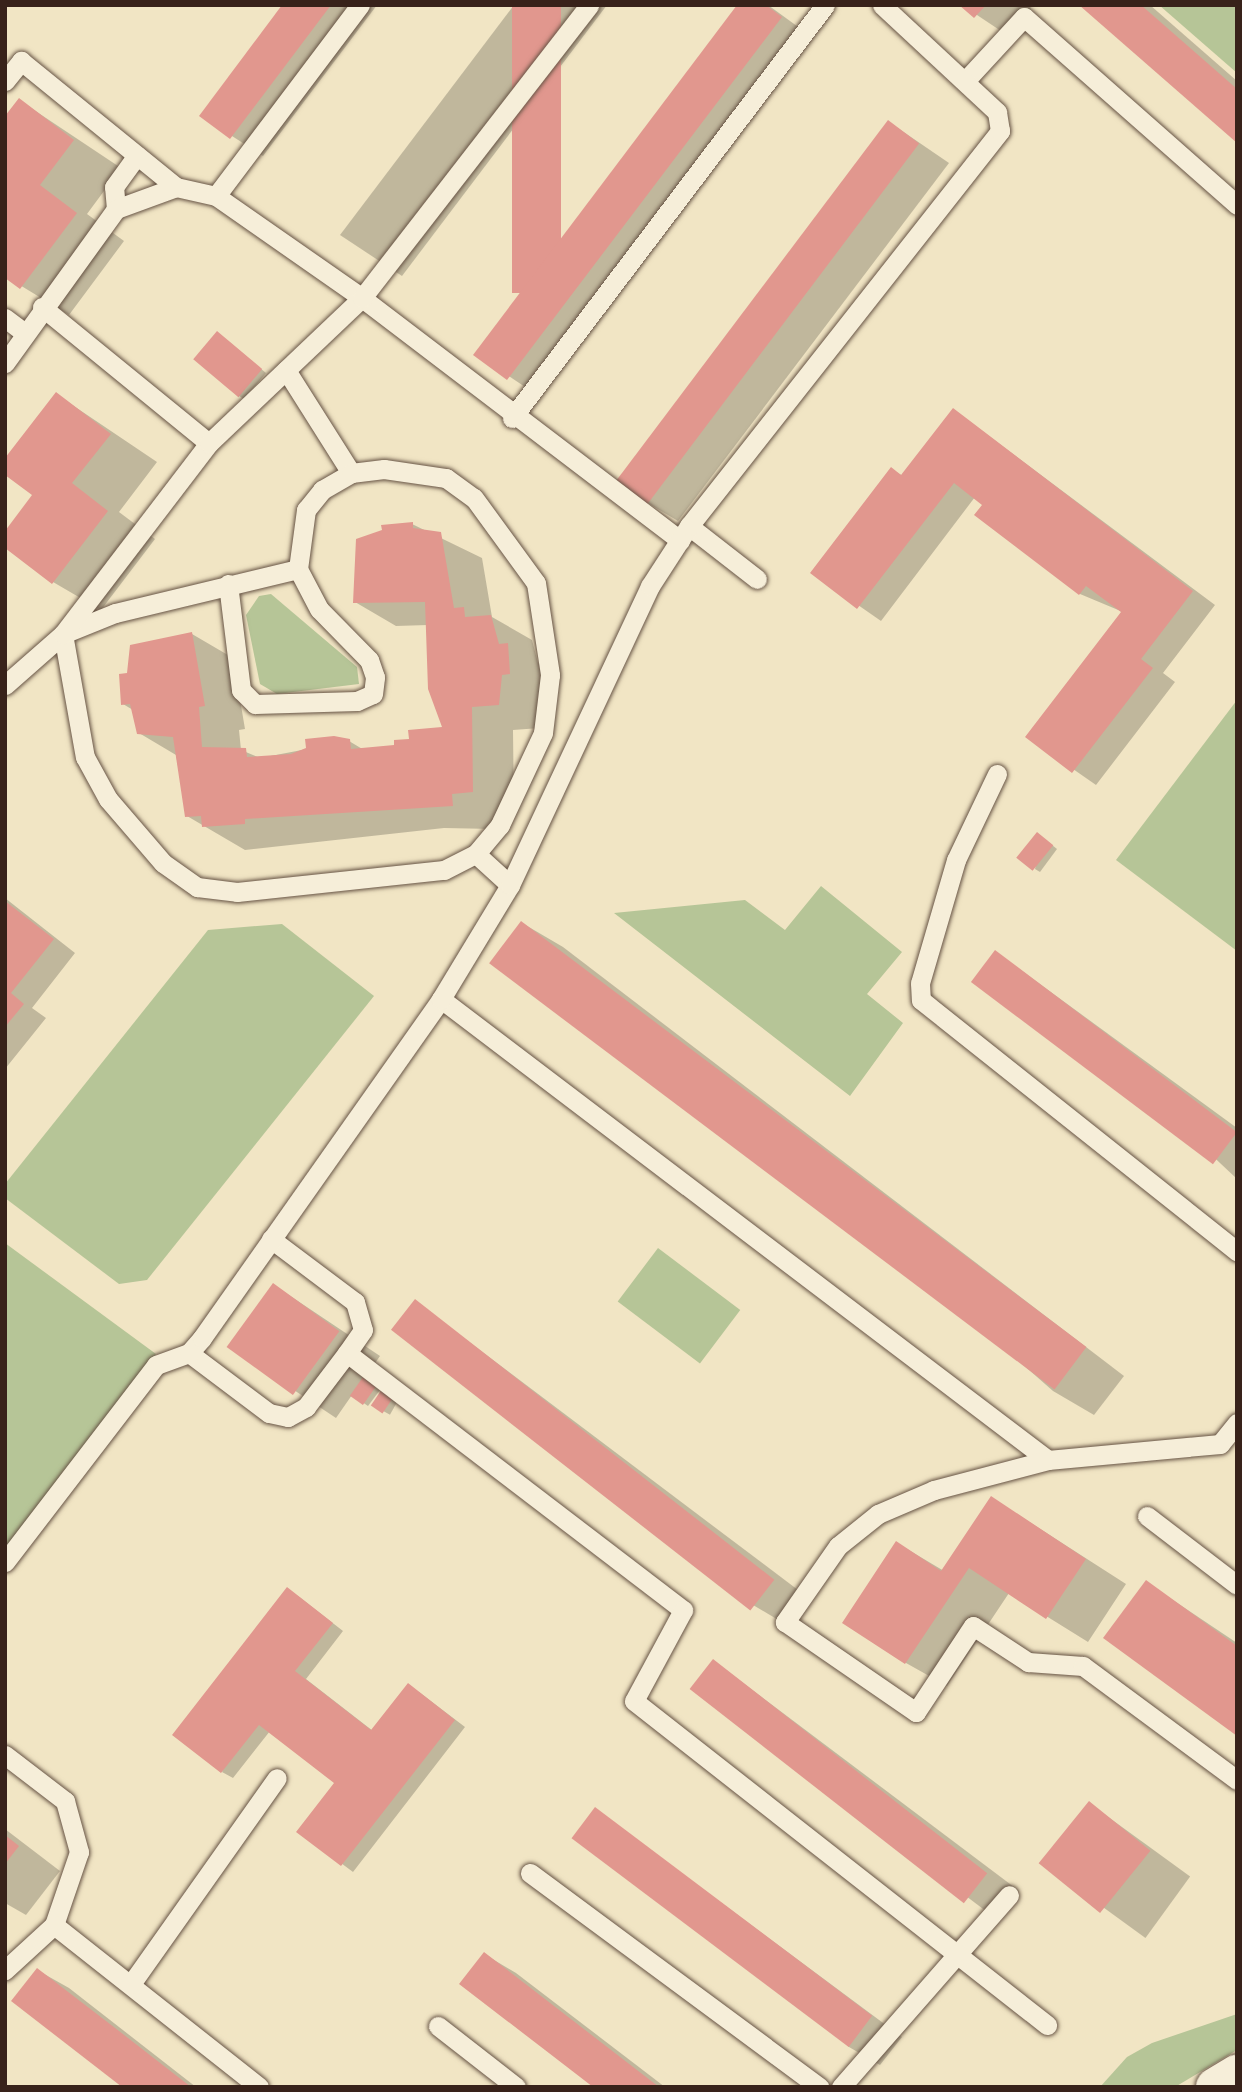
<!DOCTYPE html>
<style>
body{margin:0}
#map{position:relative;width:1242px;height:2092px;overflow:hidden;background:#f1e5c4;font-family:"Gentium Book Plus",serif}
div>[style]{position:absolute}
[style*='--x']{left:calc(var(--x)*1px);top:calc(var(--y)*1px);width:calc(var(--w)*1px);rotate:calc(var(--a)*1deg)}
.green>*{inset:0;background:#b6c597;transform-origin:0 0}
.shadow>*{inset:0;background:#0003;transform-origin:0 0}
.building>*{inset:0;background:#e1978e;transform-origin:0 0}
.roads{filter:drop-shadow(0 0 2px #665344) drop-shadow(0 0 2px #665344)}
.service>*{height:19px;margin:-9.5px;padding:0 9.5px;transform-origin:9.5px;border-radius:9.5px;background:#f6eed9}
.tertiary>*{height:38px;margin:-19px;padding:0 19px;transform-origin:19px;border-radius:19px;background:#f6eed9}
span{translate:-50% -50%;white-space:nowrap;text-align:center;line-height:1.15;-webkit-text-stroke:5px #f6eed9;paint-order:stroke}
.frame{position:absolute;inset:0;border:7px solid #38221a;pointer-events:none}
</style>
<div id="map">
<div class="green">
<div style="clip-path:polygon(1159px 5px,1237px 5px,1237px 73px)"></div>
<div style="clip-path:polygon(271px 594px,357px 667px,359px 684px,277px 694px,260px 684px,246px 615px,259px 596px)"></div>
<div style="clip-path:polygon(1237px 700px,1237px 951px,1116px 860px)"></div>
<div style="clip-path:polygon(821px 886px,902px 952px,867px 994px,903px 1023px,850px 1096px,614px 913px,745px 900px,785px 930px)"></div>
<div style="clip-path:polygon(282px 924px,374px 996px,147px 1280px,119px 1284px,5px 1198px,5px 1184px,208px 930px)"></div>
<div style="clip-path:polygon(5px 1243px,156px 1354px,5px 1548px)"></div>
<div style="left:658px;top:1248px;width:103px;height:67px;rotate:37deg"></div>
<div style="clip-path:polygon(1237px 2014px,1237px 2050px,1175px 2087px,1100px 2087px,1127px 2057px,1152px 2043px)"></div>
</div>
<div class="shadow">
<div style="clip-path:polygon(285px 5px,377px 5px,263px 156px,201px 116px)"></div>
<div style="clip-path:polygon(514px 5px,607px 5px,402px 276px,340px 235px)"></div>
<div style="clip-path:polygon(739px 5px,768px 5px,812px 37px,540px 397px,476px 354px)"></div>
<div style="clip-path:polygon(962px 5px,1028px 5px,1031px 8px,1007px 35px)"></div>
<div style="clip-path:polygon(1081px 5px,1150px 5px,1237px 81px,1237px 141px)"></div>
<div style="clip-path:polygon(19px 100px,121px 168px,87px 214px,124px 241px,69px 315px,5px 276px)"></div>
<div style="clip-path:polygon(889px 122px,949px 163px,678px 521px,646px 502px)"></div>
<div style="clip-path:polygon(222px 336px,266px 373px,244px 399px,239px 396px)"></div>
<div style="clip-path:polygon(56px 394px,157px 462px,119px 512px,155px 539px,101px 610px,53px 582px,35px 495px)"></div>
<div style="clip-path:polygon(954px 410px,1215px 605px,1163px 673px,1175px 682px,1096px 785px,1027px 737px,1123px 612px,1080px 594px,977px 515px,985px 504px,975px 497px,881px 621px,812px 573px,891px 469px,903px 476px)"></div>
<div style="clip-path:polygon(412px 524px,482px 558px,492px 617px,532px 640px,538px 663px,548px 669px,540px 728px,513px 730px,514px 815px,493px 817px,494px 829px,444px 828px,245px 850px,187px 816px,176px 755px,139px 733px,133px 710px,123px 704px,129px 675px,192px 634px,233px 658px,245px 729px,239px 730px,241px 750px,260px 758px,349px 741px,364px 750px,396px 747px,444px 728px,428px 625px,396px 626px,355px 602px)"></div>
<div style="clip-path:polygon(1042px 837px,1057px 849px,1040px 872px,1035px 869px)"></div>
<div style="clip-path:polygon(5px 898px,75px 953px,32px 1008px,46px 1018px,5px 1069px)"></div>
<div style="clip-path:polygon(522px 923px,563px 947px,1124px 1376px,1094px 1415px,1053px 1391px)"></div>
<div style="clip-path:polygon(996px 952px,1237px 1128px,1237px 1179px)"></div>
<div style="clip-path:polygon(274px 1285px,380px 1356px,364px 1379px,380px 1390px,368px 1406px,352px 1395px,336px 1418px,229px 1347px)"></div>
<div style="clip-path:polygon(416px 1302px,806px 1596px,785px 1624px,753px 1605px)"></div>
<div style="left:382px;top:1392px;width:18px;height:16px;rotate:29deg"></div>
<div style="clip-path:polygon(992px 1498px,1126px 1584px,1088px 1642px,1009px 1593px,947px 1686px,906px 1663px,897px 1543px,944px 1571px)"></div>
<div style="clip-path:polygon(1146px 1582px,1237px 1643px,1237px 1734px)"></div>
<div style="clip-path:polygon(298px 1596px,343px 1631px,306px 1679px,373px 1731px,419px 1692px,465px 1727px,353px 1872px,298px 1831px,336px 1783px,270px 1731px,233px 1778px,222px 1772px)"></div>
<div style="left:714px;top:1661px;width:382px;height:36px;rotate:37deg"></div>
<div style="left:1089px;top:1803px;width:125px;height:76px;rotate:36deg"></div>
<div style="clip-path:polygon(595px 1809px,902px 2037px,880px 2065px,849px 2047px)"></div>
<div style="clip-path:polygon(5px 1829px,60px 1871px,26px 1915px,5px 1903px)"></div>
<div style="clip-path:polygon(484px 1954px,516px 1973px,665px 2087px,596px 2087px)"></div>
<div style="clip-path:polygon(37px 1970px,69px 1988px,196px 2087px,125px 2087px)"></div>
</div>
<div class="building">
<div style="clip-path:polygon(282px 5px,331px 5px,230px 139px,199px 116px)"></div>
<div style="left:512px;top:5px;width:49px;height:288px"></div>
<div style="clip-path:polygon(737px 5px,766px 5px,782px 17px,507px 380px,473px 355px)"></div>
<div style="clip-path:polygon(959px 5px,986px 5px,974px 18px)"></div>
<div style="clip-path:polygon(1079px 5px,1141px 5px,1237px 89px,1237px 143px)"></div>
<div style="clip-path:polygon(19px 98px,74px 140px,40px 185px,77px 213px,20px 289px,5px 278px,5px 116px)"></div>
<div style="left:888px;top:120px;width:39px;height:453px;rotate:37deg"></div>
<div style="left:217px;top:331px;width:59px;height:37px;rotate:40deg"></div>
<div style="clip-path:polygon(56px 392px,111px 434px,72px 483px,108px 511px,52px 584px,5px 548px,5px 531px,32px 495px,5px 475px,5px 458px)"></div>
<div style="clip-path:polygon(953px 408px,1193px 591px,1141px 659px,1153px 668px,1072px 773px,1025px 737px,1121px 612px,1086px 586px,1079px 595px,974px 515px,982px 505px,954px 483px,857px 609px,810px 573px,891px 467px,901px 475px)"></div>
<div style="clip-path:polygon(413px 522px,413px 528px,441px 532px,454px 608px,464px 607px,465px 617px,491px 615px,499px 644px,508px 643px,510px 674px,502px 675px,499px 705px,472px 707px,473px 792px,452px 794px,453px 806px,245px 819px,245px 824px,202px 827px,201px 816px,185px 817px,173px 737px,137px 734px,130px 704px,121px 705px,119px 674px,127px 673px,130px 645px,192px 632px,205px 706px,199px 707px,202px 747px,246px 748px,247px 757px,291px 754px,306px 748px,305px 739px,334px 736px,350px 739px,351px 749px,394px 745px,394px 740px,409px 739px,408px 730px,442px 727px,428px 689px,425px 602px,353px 603px,356px 539px,382px 530px,381px 525px)"></div>
<div style="left:1037px;top:832px;width:21px;height:33px;rotate:39deg"></div>
<div style="clip-path:polygon(5px 901px,54px 939px,11px 993px,24px 1004px,5px 1027px)"></div>
<div style="left:521px;top:921px;width:708px;height:53px;rotate:37deg"></div>
<div style="left:995px;top:950px;width:303px;height:40px;rotate:37deg"></div>
<div style="left:273px;top:1283px;width:82px;height:79px;rotate:36deg"></div>
<div style="left:415px;top:1299px;width:456px;height:39px;rotate:38deg"></div>
<div style="left:363px;top:1377px;width:16px;height:23px;rotate:35deg"></div>
<div style="left:382px;top:1389px;width:14px;height:20px;rotate:34deg"></div>
<div style="clip-path:polygon(991px 1496px,1086px 1559px,1046px 1619px,969px 1568px,905px 1664px,842px 1623px,896px 1541px,941px 1571px)"></div>
<div style="clip-path:polygon(1146px 1580px,1237px 1646px,1237px 1736px,1103px 1638px)"></div>
<div style="clip-path:polygon(287px 1587px,333px 1623px,295px 1671px,371px 1730px,408px 1683px,455px 1720px,341px 1866px,296px 1832px,334px 1783px,259px 1725px,221px 1773px,172px 1735px)"></div>
<div style="left:713px;top:1659px;width:348px;height:38px;rotate:38deg"></div>
<div style="left:1089px;top:1801px;width:79px;height:80px;rotate:39deg"></div>
<div style="left:595px;top:1807px;width:347px;height:39px;rotate:37deg"></div>
<div style="clip-path:polygon(5px 1835px,19px 1846px,5px 1864px)"></div>
<div style="clip-path:polygon(484px 1952px,659px 2087px,593px 2087px,545px 2050px,459px 1984px)"></div>
<div style="clip-path:polygon(37px 1968px,119px 2031px,191px 2087px,122px 2087px,11px 2001px)"></div>
</div>
<div class="roads">
<div class="service">
<div style="--x:5;--y:81;--w:26;--a:-51"></div>
<div style="--x:21;--y:61;--w:200;--a:39.1"></div>
<div style="--x:176;--y:187;--w:41;--a:12.7"></div>
<div style="--x:216;--y:196;--w:178;--a:34.9"></div>
<div style="--x:362;--y:298;--w:400;--a:37.3"></div>
<div style="--x:965;--y:81;--w:87;--a:-47.3"></div>
<div style="--x:1024;--y:17;--w:284;--a:41.4"></div>
<div style="--x:216;--y:196;--w:239;--a:-53"></div>
<div style="--x:116;--y:209;--w:22;--a:-95"></div>
<div style="--x:114;--y:187;--w:39;--a:-54"></div>
<div style="--x:42;--y:307;--w:215;--a:39.2"></div>
<div style="--x:5;--y:318;--w:25;--a:37"></div>
<div style="--x:5;--y:363;--w:190;--a:-54.2"></div>
<div style="--x:116;--y:209;--w:64;--a:-20.1"></div>
<div style="--x:286;--y:370;--w:122;--a:57.7"></div>
<div style="--x:512;--y:418;--w:518;--a:-52.84"></div>
<div style="--x:689;--y:526;--w:86;--a:37.9"></div>
<div style="--x:298;--y:569;--w:188;--a:166.5"></div>
<div style="--x:115;--y:613;--w:56;--a:158"></div>
<div style="--x:63;--y:634;--w:125;--a:79.9"></div>
<div style="--x:85;--y:757;--w:48;--a:61.3"></div>
<div style="--x:108;--y:799;--w:84;--a:49.3"></div>
<div style="--x:163;--y:863;--w:42;--a:35.2"></div>
<div style="--x:197;--y:887;--w:40;--a:7.1"></div>
<div style="--x:237;--y:892;--w:208;--a:-6.1"></div>
<div style="--x:444;--y:870;--w:36;--a:-27"></div>
<div style="--x:476;--y:854;--w:46;--a:42.4"></div>
<div style="--x:228;--y:584;--w:107;--a:83"></div>
<div style="--x:241;--y:690;--w:20;--a:45"></div>
<div style="--x:255;--y:704;--w:102;--a:-1.7"></div>
<div style="--x:357;--y:701;--w:17;--a:-24"></div>
<div style="--x:373;--y:694;--w:17;--a:-83"></div>
<div style="--x:375;--y:677;--w:18;--a:-109"></div>
<div style="--x:369;--y:660;--w:71;--a:-134.4"></div>
<div style="--x:319;--y:609;--w:45;--a:-117.7"></div>
<div style="--x:298;--y:569;--w:60;--a:-82.3"></div>
<div style="--x:306;--y:510;--w:26;--a:-51"></div>
<div style="--x:322;--y:490;--w:34;--a:-30"></div>
<div style="--x:351;--y:473;--w:33;--a:-7"></div>
<div style="--x:384;--y:469;--w:63;--a:8.3"></div>
<div style="--x:446;--y:478;--w:34;--a:36"></div>
<div style="--x:474;--y:498;--w:105;--a:53.9"></div>
<div style="--x:536;--y:583;--w:93;--a:81.3"></div>
<div style="--x:550;--y:675;--w:58;--a:96.9"></div>
<div style="--x:543;--y:733;--w:102;--a:115.1"></div>
<div style="--x:500;--y:825;--w:38;--a:130"></div>
<div style="--x:5;--y:685;--w:77;--a:-41.3"></div>
<div style="--x:63;--y:634;--w:240;--a:-52.6"></div>
<div style="--x:209;--y:443;--w:211;--a:-43.5"></div>
<div style="--x:362;--y:298;--w:371;--a:-52.2"></div>
<div style="--x:997;--y:774;--w:95;--a:115.5"></div>
<div style="--x:956;--y:860;--w:128;--a:106.3"></div>
<div style="--x:920;--y:983;--w:17;--a:87"></div>
<div style="--x:921;--y:1000;--w:404;--a:38.5"></div>
<div style="--x:441;--y:999;--w:762;--a:37.22"></div>
<div style="--x:271;--y:1239;--w:105;--a:36.9"></div>
<div style="--x:355;--y:1302;--w:29;--a:74"></div>
<div style="--x:363;--y:1330;--w:28;--a:125"></div>
<div style="--x:347;--y:1353;--w:423;--a:37.4"></div>
<div style="--x:683;--y:1610;--w:103;--a:118.3"></div>
<div style="--x:634;--y:1701;--w:525;--a:38.11"></div>
<div style="--x:189;--y:1353;--w:100;--a:36.9"></div>
<div style="--x:269;--y:1413;--w:19;--a:12"></div>
<div style="--x:288;--y:1417;--w:21;--a:-29"></div>
<div style="--x:306;--y:1407;--w:68;--a:-52.8"></div>
<div style="--x:1237;--y:1423;--w:27;--a:129"></div>
<div style="--x:1220;--y:1444;--w:173;--a:174.7"></div>
<div style="--x:1048;--y:1460;--w:118;--a:165.3"></div>
<div style="--x:934;--y:1490;--w:61;--a:156.8"></div>
<div style="--x:878;--y:1514;--w:51;--a:141.3"></div>
<div style="--x:838;--y:1546;--w:93;--a:124.9"></div>
<div style="--x:785;--y:1622;--w:159;--a:34.5"></div>
<div style="--x:916;--y:1712;--w:103;--a:-56.5"></div>
<div style="--x:973;--y:1626;--w:66;--a:33.2"></div>
<div style="--x:1028;--y:1662;--w:55;--a:4.2"></div>
<div style="--x:1083;--y:1666;--w:192;--a:36.5"></div>
<div style="--x:1147;--y:1516;--w:113;--a:37.5"></div>
<div style="--x:5;--y:1562;--w:248;--a:-52.5"></div>
<div style="--x:156;--y:1365;--w:35;--a:-20"></div>
<div style="--x:189;--y:1353;--w:20;--a:-49"></div>
<div style="--x:202;--y:1338;--w:415;--a:-54.8"></div>
<div style="--x:441;--y:999;--w:133;--a:-58.8"></div>
<div style="--x:510;--y:885;--w:330;--a:-64.9"></div>
<div style="--x:650;--y:586;--w:72;--a:-57"></div>
<div style="--x:689;--y:526;--w:503;--a:-51.79"></div>
<div style="--x:1000;--y:131;--w:19;--a:-99"></div>
<div style="--x:997;--y:112;--w:157;--a:-137.1"></div>
<div style="--x:5;--y:1755;--w:76;--a:37.5"></div>
<div style="--x:65;--y:1801;--w:53;--a:74.6"></div>
<div style="--x:79;--y:1852;--w:77;--a:108.9"></div>
<div style="--x:54;--y:1925;--w:67;--a:137.4"></div>
<div style="--x:530;--y:1873;--w:360;--a:36.5"></div>
<div style="--x:54;--y:1925;--w:261;--a:38.3"></div>
<div style="--x:131;--y:1984;--w:252;--a:-54.7"></div>
<div style="--x:438;--y:2026;--w:99;--a:38"></div>
<div style="--x:841;--y:2087;--w:255;--a:-48.8"></div>
</div>
<div class="tertiary">
<div style="--x:1215;--y:2087;--w:26;--a:-31"></div>
</div>
</div>
<div class="frame"></div>
</div>
